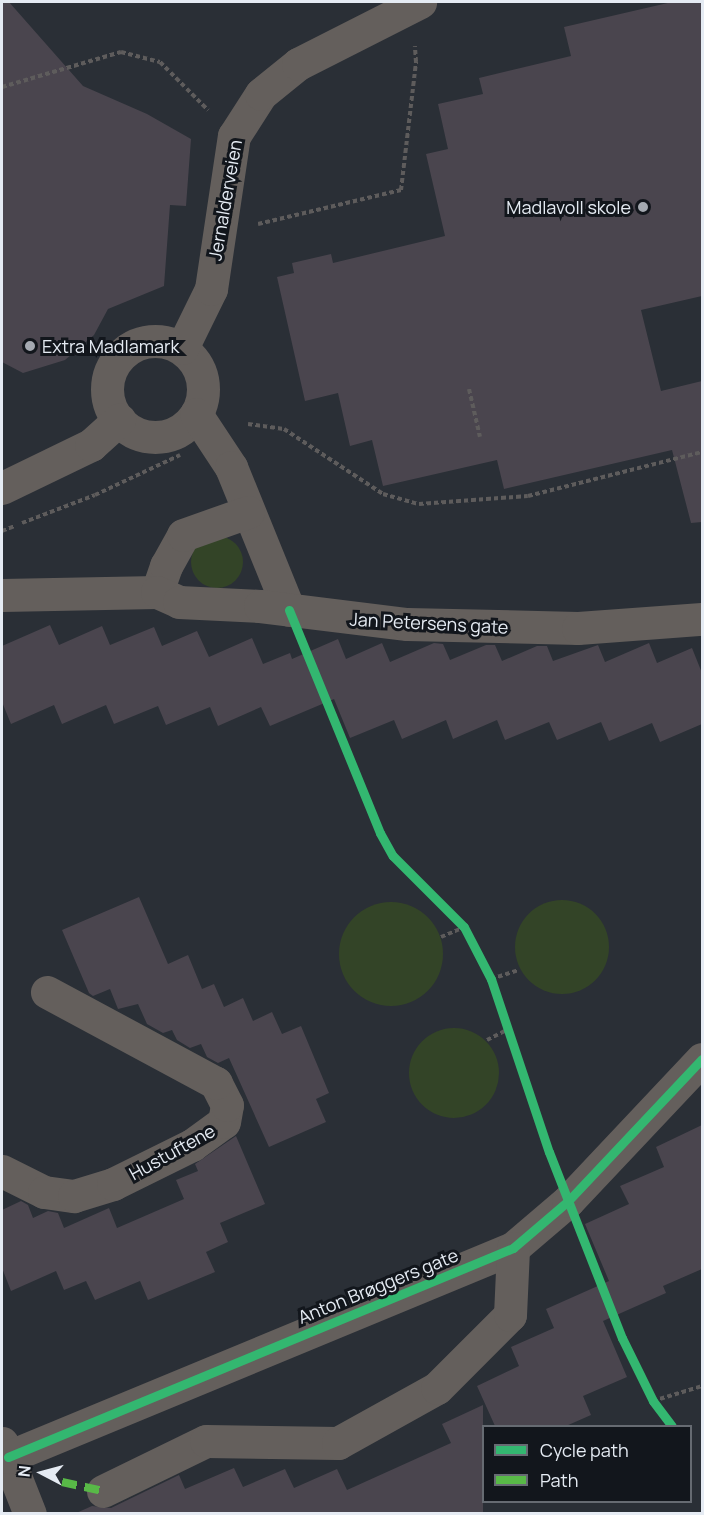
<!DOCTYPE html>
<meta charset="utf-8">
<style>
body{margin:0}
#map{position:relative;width:704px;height:1515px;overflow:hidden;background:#2a2f36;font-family:Manrope,sans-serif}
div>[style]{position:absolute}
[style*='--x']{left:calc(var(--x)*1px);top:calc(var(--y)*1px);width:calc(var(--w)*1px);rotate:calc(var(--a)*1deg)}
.green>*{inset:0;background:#334427}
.round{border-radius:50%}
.building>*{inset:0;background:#4a454e}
.path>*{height:4px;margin-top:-2px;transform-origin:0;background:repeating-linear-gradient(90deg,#5e5c5c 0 4.5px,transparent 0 7.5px)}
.minor>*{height:33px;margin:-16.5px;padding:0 16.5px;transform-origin:16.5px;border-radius:16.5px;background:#645f5c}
.minor>.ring{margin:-16.5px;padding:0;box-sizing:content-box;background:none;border:33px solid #645f5c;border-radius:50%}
.quiet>*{height:8px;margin-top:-4px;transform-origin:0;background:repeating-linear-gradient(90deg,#58b947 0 15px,transparent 0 23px)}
.cycleway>*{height:9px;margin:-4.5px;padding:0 4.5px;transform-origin:4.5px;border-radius:4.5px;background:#33b770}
.dots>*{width:16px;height:16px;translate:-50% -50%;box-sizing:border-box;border:3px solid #12161c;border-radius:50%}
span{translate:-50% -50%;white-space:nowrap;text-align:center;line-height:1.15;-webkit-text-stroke:6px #12161c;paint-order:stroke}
.street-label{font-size:18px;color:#e5ebf3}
.poi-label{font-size:18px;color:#e5ebf3}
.right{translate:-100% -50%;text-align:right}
.left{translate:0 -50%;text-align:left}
.frame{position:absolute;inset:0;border:3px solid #e5ebf3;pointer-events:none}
.legend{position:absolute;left:482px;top:1425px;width:210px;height:78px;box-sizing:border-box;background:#12161c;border:2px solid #666b72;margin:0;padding:8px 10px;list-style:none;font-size:18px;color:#e5ebf3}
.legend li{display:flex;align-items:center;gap:12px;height:30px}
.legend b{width:30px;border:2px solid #666b72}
.north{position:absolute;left:12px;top:1443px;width:60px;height:60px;-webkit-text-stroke:4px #12161c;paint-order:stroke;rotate:276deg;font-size:16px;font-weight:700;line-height:24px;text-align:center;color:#e5ebf3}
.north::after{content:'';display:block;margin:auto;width:21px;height:27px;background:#e5ebf3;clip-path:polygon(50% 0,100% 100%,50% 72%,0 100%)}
</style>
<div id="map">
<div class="green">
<div class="round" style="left:191px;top:536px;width:52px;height:52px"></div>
<div class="round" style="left:515px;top:900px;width:94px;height:94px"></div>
<div class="round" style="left:339px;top:902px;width:104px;height:104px"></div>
<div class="round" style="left:409px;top:1028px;width:90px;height:90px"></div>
</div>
<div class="building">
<div style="clip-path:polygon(2px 2px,9px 2px,83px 86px,147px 114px,191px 139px,186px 206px,170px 205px,164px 286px,108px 309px,94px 335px,65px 360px,23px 373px,2px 362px)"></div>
<div style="clip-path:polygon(672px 2px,702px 2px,702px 296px,641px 310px,661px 391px,702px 381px,702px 522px,691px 523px,672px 450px,504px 489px,497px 460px,383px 486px,372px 440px,350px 446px,338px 393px,305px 401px,277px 277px,294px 273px,292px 263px,331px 254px,333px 263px,445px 236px,426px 154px,448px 149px,438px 104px,483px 94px,479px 78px,571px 56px,564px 27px)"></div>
<div style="clip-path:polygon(50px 625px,59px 645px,102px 626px,110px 645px,154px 627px,162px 646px,197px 631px,209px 657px,252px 638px,263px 664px,290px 653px,292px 659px,338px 639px,346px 659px,382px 643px,390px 662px,434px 643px,443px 644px,450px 660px,486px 645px,495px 645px,502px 661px,537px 646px,547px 646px,553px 661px,598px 645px,605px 662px,649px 643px,657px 663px,692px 648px,702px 673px,702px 724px,660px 742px,652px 723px,609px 741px,601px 722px,557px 740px,549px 722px,505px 740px,497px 720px,453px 739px,446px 720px,402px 739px,394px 720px,350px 738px,334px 699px,270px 726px,261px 707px,218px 726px,210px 707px,166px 725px,158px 706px,114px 724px,106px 705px,62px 724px,54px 705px,11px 724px,2px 702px,2px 646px)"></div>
<div style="clip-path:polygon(139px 897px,168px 964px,188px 955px,202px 989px,214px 984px,224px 1007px,243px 998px,253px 1021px,272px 1012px,282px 1034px,301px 1026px,329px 1093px,316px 1099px,326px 1122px,269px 1147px,229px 1058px,218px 1063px,207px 1057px,201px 1044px,190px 1048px,177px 1040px,172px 1030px,163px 1033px,147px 1024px,138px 1004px,118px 1009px,110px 989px,93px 996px,89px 993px,62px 930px)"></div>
<div style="clip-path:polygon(702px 1125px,702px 1269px,663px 1286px,666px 1293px,603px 1321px,627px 1377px,583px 1396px,591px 1415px,566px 1426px,495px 1426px,477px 1386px,519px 1366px,511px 1347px,554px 1328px,546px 1309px,609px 1281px,585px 1224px,629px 1204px,620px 1186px,664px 1167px,656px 1147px)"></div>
<div style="clip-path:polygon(236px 1136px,265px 1204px,220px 1223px,228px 1242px,206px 1252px,215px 1272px,148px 1300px,140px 1281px,95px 1300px,86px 1281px,64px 1290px,56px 1271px,11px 1291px,2px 1268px,2px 1210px,21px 1201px,28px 1205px,33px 1218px,48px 1211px,58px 1213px,64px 1228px,109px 1208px,117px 1228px,184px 1199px,176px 1180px,198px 1171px,195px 1164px)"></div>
<div style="clip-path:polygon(483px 1405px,483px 1514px,74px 1514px,92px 1506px,111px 1508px,179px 1475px,185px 1489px,234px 1468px,243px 1487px,285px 1469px,294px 1488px,337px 1469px,347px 1490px,451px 1443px,442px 1424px)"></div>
</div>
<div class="path">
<div style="--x:2;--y:87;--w:124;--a:-16.4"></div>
<div style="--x:121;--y:52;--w:40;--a:14.4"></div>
<div style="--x:160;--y:62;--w:68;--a:45"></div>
<div style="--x:258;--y:224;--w:147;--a:-13.4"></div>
<div style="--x:401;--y:190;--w:129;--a:-83.3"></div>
<div style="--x:416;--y:62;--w:16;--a:-94"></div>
<div style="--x:469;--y:389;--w:49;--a:77.1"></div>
<div style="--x:248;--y:424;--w:36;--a:8"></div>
<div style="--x:284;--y:429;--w:118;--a:33.3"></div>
<div style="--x:383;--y:494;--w:37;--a:16"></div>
<div style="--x:419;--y:504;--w:109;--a:-4.2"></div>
<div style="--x:528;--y:496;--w:179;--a:-14.2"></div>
<div style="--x:22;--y:523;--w:78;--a:-21"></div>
<div style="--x:95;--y:495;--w:94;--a:-25.2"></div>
<div style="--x:2;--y:531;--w:14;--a:-21"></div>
<div style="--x:441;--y:937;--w:25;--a:-23"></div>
<div style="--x:491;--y:979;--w:29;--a:-18"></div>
<div style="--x:487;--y:1040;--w:22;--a:-27"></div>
<div style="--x:653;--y:1401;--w:51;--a:-17"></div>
</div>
<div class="minor">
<div class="ring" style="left:107px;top:341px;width:63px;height:63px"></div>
<div style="--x:182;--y:348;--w:66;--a:-63.8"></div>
<div style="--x:211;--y:289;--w:155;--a:-81.5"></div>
<div style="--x:234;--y:136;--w:50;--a:-57.3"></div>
<div style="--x:261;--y:94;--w:48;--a:-39"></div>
<div style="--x:298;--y:64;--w:137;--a:-26.9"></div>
<div style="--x:196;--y:414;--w:64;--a:56.6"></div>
<div style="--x:231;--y:467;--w:154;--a:67.9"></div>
<div style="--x:2;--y:488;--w:99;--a:-25.8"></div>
<div style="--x:91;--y:445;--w:38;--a:-42"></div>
<div style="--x:157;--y:592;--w:28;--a:-71"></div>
<div style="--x:166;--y:566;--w:35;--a:-61"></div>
<div style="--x:183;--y:535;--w:69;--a:-19.5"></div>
<div style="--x:2;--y:595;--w:155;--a:-1.1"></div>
<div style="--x:157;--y:592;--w:24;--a:24"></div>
<div style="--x:179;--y:602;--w:81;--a:2.8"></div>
<div style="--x:260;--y:606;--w:148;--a:7"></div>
<div style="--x:407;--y:624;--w:171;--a:1.3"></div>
<div style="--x:578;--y:628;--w:124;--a:-4.2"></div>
<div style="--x:2;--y:1171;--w:47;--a:26.6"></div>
<div style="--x:44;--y:1192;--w:30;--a:8"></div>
<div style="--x:74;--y:1196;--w:41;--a:-17.1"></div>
<div style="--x:113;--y:1184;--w:88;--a:-26.3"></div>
<div style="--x:192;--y:1145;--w:39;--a:-36"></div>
<div style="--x:224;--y:1122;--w:17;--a:-80"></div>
<div style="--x:227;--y:1105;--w:25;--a:-117"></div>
<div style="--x:216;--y:1083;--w:192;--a:-151.7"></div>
<div style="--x:2;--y:1443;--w:76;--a:68.5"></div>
<div style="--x:8;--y:1457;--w:547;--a:-22.48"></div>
<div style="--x:513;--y:1248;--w:72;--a:-40.5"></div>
<div style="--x:568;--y:1201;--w:195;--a:-46.7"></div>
<div style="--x:103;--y:1491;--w:114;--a:-25.9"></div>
<div style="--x:206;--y:1441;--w:132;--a:0.9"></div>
<div style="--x:338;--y:1443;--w:113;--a:-29.1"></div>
<div style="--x:437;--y:1388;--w:103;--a:-45"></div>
<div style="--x:510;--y:1315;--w:67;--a:-87.4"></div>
</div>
<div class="quiet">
<div style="--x:62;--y:1482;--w:42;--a:12.4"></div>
</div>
<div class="cycleway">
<div style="--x:289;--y:610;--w:241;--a:67.8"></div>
<div style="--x:380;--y:833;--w:26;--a:61"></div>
<div style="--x:393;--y:856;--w:100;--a:45"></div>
<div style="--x:464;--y:927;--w:59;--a:62.6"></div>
<div style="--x:491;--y:979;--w:182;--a:71.5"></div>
<div style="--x:549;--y:1152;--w:200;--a:68.6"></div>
<div style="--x:622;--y:1338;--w:70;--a:63.8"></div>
<div style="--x:653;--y:1401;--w:31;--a:53"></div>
<div style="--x:8;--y:1457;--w:547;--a:-22.48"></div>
<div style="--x:513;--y:1248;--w:72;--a:-40.5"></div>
<div style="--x:568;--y:1201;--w:195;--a:-46.7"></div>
</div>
<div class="dots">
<div style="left:643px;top:207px;background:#a4a9b1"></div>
<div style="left:30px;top:346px;background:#a4a9b1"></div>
</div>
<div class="street-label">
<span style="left:225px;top:200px;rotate:-80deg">Jernalderveien</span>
<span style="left:429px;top:623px;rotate:3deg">Jan Petersens gate</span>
<span style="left:172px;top:1152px;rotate:-29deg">Hustuftene</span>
<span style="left:378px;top:1286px;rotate:-22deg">Anton Brøggers gate</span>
</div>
<div class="poi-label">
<span class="right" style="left:631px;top:207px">Madlavoll skole</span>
<span class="left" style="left:42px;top:346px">Extra Madlamark</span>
</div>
<div class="frame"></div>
<ul class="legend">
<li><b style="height:8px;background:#33b770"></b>Cycle path</li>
<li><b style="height:8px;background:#58b947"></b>Path</li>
</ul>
<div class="north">N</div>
</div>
